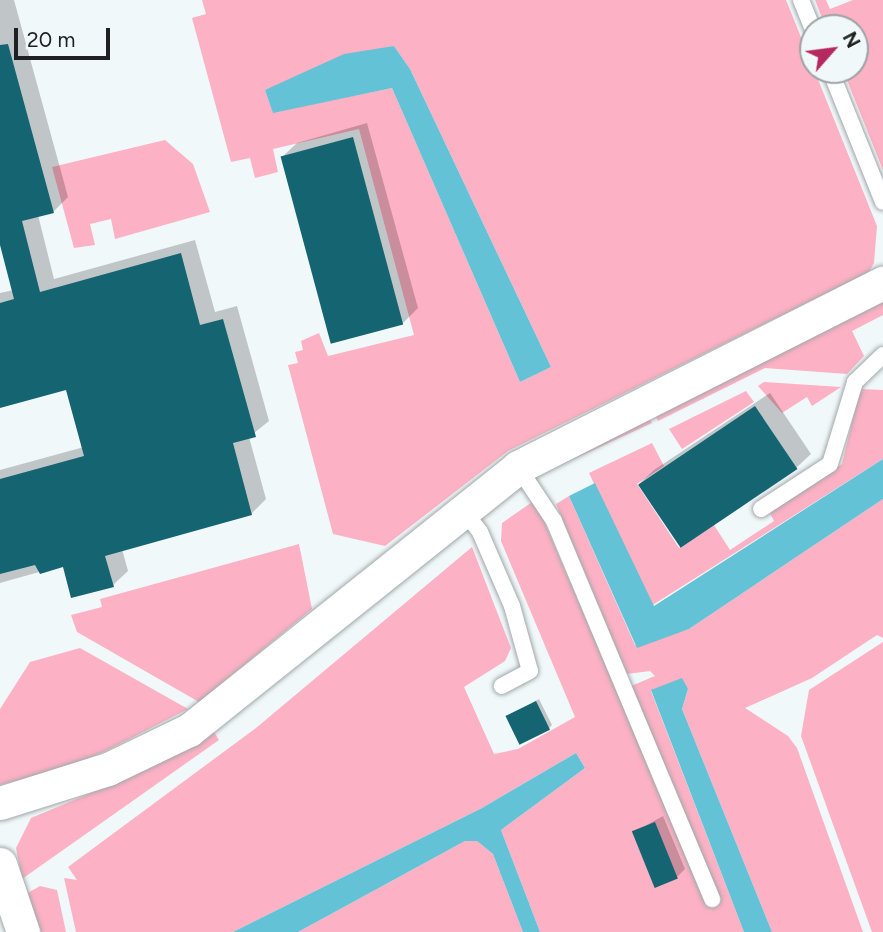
<!DOCTYPE html>
<style>
body{margin:0}
#map{position:relative;width:883px;height:932px;overflow:hidden;background:#f1f8f9;font-family:Figtree,sans-serif}
div>[style]{position:absolute}
[style*='--x']{left:calc(var(--x)*1px);top:calc(var(--y)*1px);width:calc(var(--w)*1px);rotate:calc(var(--a)*1deg)}
.green>*{inset:0;background:#fcb1c4}
.water>*{inset:0;background:#63c2d5}
.shadow>*{inset:0;background:#0003}
.building>*{inset:0;background:#156472;transform-origin:0 0}
.roads{filter:drop-shadow(0 0 2px #a1a7a9) drop-shadow(0 0 2px #a1a7a9)}
.lane>*{height:16px;margin:-8px;padding:0 8px;transform-origin:8px;border-radius:8px;background:#fff}
.street>*{height:33px;margin:-16.5px;padding:0 16.5px;transform-origin:16.5px;border-radius:16.5px;background:#fff}
span{translate:-50% -50%;white-space:nowrap;text-align:center;line-height:1.15;-webkit-text-stroke:7px #f1f8f9;paint-order:stroke}
.north{position:absolute;left:799px;top:14px;width:70px;height:70px;box-sizing:border-box;background:#f1f8f9;border:2px solid #9da2a3;border-radius:50%;rotate:62deg;font-size:19px;font-weight:700;line-height:28px;text-align:center;color:#1e2021}
.north::after{content:'';display:block;margin:auto;width:24px;height:32px;background:#b52961;clip-path:polygon(50% 0,100% 100%,50% 72%,0 100%)}
.scale{position:absolute;left:14px;top:28px;width:96px;height:32px;box-sizing:border-box;border:4px solid #1e2021;border-top:0;padding-left:9px;font-size:21px;line-height:24px;white-space:nowrap;color:#1e2021;-webkit-text-stroke:5px #f1f8f9;paint-order:stroke}
</style>
<div id="map">
<div class="green">
<div style="clip-path:polygon(evenodd,202px 0,786px 0,877px 226px,874px 263px,869px 272px,508px 451px,385px 546px,333px 534px,288px 365px,298px 363px,295px 352px,303px 350px,301px 341px,319px 333px,328px 356px,414px 335px,359px 129px,273px 149px,278px 172px,255px 178px,250px 158px,231px 162px,192px 18px,206px 14px,202px 0,394px 46px,410px 69px,551px 367px,520px 382px,392px 88px,273px 112px,265px 90px,394px 46px)"></div>
<div style="clip-path:polygon(815px 0,826px 0,830px 9px,853px 0,883px 0,883px 170px,843px 70px,855px 70px,855px 28px,826px 28px)"></div>
<div style="clip-path:polygon(165px 140px,193px 164px,210px 212px,115px 239px,111px 219px,90px 224px,95px 245px,74px 248px,52px 167px)"></div>
<div style="clip-path:polygon(883px 302px,883px 315px,852px 331px,864px 356px,847px 374px,765px 368px,658px 421px,655px 415px)"></div>
<div style="clip-path:polygon(764px 382px,841px 387px,812px 406px,807px 397px,782px 413px,758px 386px)"></div>
<div style="clip-path:polygon(860px 389px,883px 390px,883px 459px,651px 606px,589px 473px,652px 443px,664px 466px,637px 484px,679px 548px,714px 525px,730px 550px,774px 521px,769px 511px,842px 464px)"></div>
<div style="clip-path:polygon(746px 391px,754px 402px,682px 449px,669px 429px)"></div>
<div style="clip-path:polygon(649px 418px,652px 423px,539px 475px,539px 473px)"></div>
<div style="clip-path:polygon(569px 496px,635px 645px,689px 629px,883px 499px,883px 638px,877px 635px,812px 678px,745px 708px,788px 736px,797px 748px,863px 932px,772px 932px,682px 709px,688px 689px,651px 691px,744px 932px,540px 932px,501px 830px,585px 768px,576px 753px,482px 808px,233px 932px,76px 932px,64px 878px,77px 880px,68px 867px,256px 728px,472px 547px,511px 648px,505px 661px,464px 687px,494px 754px,518px 749px,575px 717px,501px 541px,502px 523px,535px 500px,708px 904px,719px 902px,631px 686px,655px 676px,650px 671px,627px 674px,556px 504px)"></div>
<div style="clip-path:polygon(299px 544px,312px 609px,199px 702px,77px 632px,71px 615px,102px 607px,100px 599px)"></div>
<div style="clip-path:polygon(883px 642px,883px 932px,872px 932px,801px 736px,809px 690px)"></div>
<div style="clip-path:polygon(80px 648px,188px 709px,106px 751px,61px 769px,0 785px,0 709px,30px 662px)"></div>
<div style="clip-path:polygon(214px 732px,219px 740px,22px 879px,16px 848px,31px 818px,146px 770px)"></div>
<div style="clip-path:polygon(465px 841px,477px 841px,493px 854px,523px 932px,298px 932px)"></div>
<div style="clip-path:polygon(40px 886px,57px 890px,66px 932px,40px 932px,26px 894px)"></div>
</div>
<div class="water">
<div style="clip-path:polygon(394px 46px,410px 69px,551px 367px,520px 382px,392px 88px,273px 113px,265px 90px,344px 54px)"></div>
<div style="clip-path:polygon(883px 459px,883px 499px,689px 629px,637px 648px,569px 496px,595px 483px,654px 606px)"></div>
<div style="clip-path:polygon(682px 678px,688px 689px,682px 709px,772px 932px,744px 932px,651px 690px)"></div>
<div style="clip-path:polygon(576px 753px,585px 768px,501px 830px,540px 932px,523px 932px,493px 854px,477px 841px,465px 841px,298px 932px,233px 932px,482px 808px)"></div>
</div>
<div class="shadow">
<div style="clip-path:polygon(0 0,14px 0,68px 197px,54px 211px,38px 215px,54px 279px,195px 240px,215px 312px,237px 306px,269px 421px,249px 437px,266px 499px,251px 514px,122px 549px,128px 571px,113px 585px,64px 565px,0 583px,0 470px,84px 447px,67px 388px,0 406px,0 293px,14px 290px,0 239px)"></div>
<div style="clip-path:polygon(367px 123px,418px 308px,403px 323px,282px 157px,297px 143px)"></div>
<div style="clip-path:polygon(770px 393px,811px 454px,796px 468px,639px 484px,654px 470px)"></div>
<div style="clip-path:polygon(539px 699px,552px 725px,549px 728px,507px 717px)"></div>
<div style="clip-path:polygon(663px 816px,685px 869px,677px 877px,634px 832px)"></div>
</div>
<div class="building">
<div style="clip-path:polygon(8px 44px,54px 213px,22px 221px,40px 292px,181px 253px,200px 325px,223px 319px,256px 437px,233px 443px,252px 515px,105px 556px,114px 587px,71px 598px,63px 567px,40px 574px,35px 565px,0 574px,0 479px,84px 456px,66px 390px,0 408px,0 303px,14px 299px,0 245px,0 45px)"></div>
<div style="left:353px;top:137px;width:194px;height:75px;rotate:75deg"></div>
<div style="left:755px;top:406px;width:76px;height:141px;rotate:56deg"></div>
<div style="left:536px;top:701px;width:32px;height:34px;rotate:64deg"></div>
<div style="left:655px;top:822px;width:61px;height:25px;rotate:68deg"></div>
</div>
<div class="roads">
<div class="lane">
<div style="--x:801;--y:0;--w:31;--a:68"></div>
<div style="--x:830;--y:70;--w:142;--a:68.1"></div>
<div style="--x:518;--y:467;--w:65;--a:56.3"></div>
<div style="--x:554;--y:521;--w:410;--a:67.3"></div>
<div style="--x:462;--y:508;--w:30;--a:53"></div>
<div style="--x:480;--y:532;--w:81;--a:66.6"></div>
<div style="--x:512;--y:606;--w:67;--a:74.5"></div>
<div style="--x:530;--y:671;--w:32;--a:152"></div>
<div style="--x:761;--y:509;--w:82;--a:-33.1"></div>
<div style="--x:830;--y:464;--w:86;--a:-73"></div>
<div style="--x:855;--y:382;--w:39;--a:-44"></div>
</div>
<div class="street">
<div style="--x:0;--y:803;--w:113;--a:-17.5"></div>
<div style="--x:108;--y:769;--w:90;--a:-25.7"></div>
<div style="--x:189;--y:730;--w:421;--a:-38.6"></div>
<div style="--x:518;--y:467;--w:409;--a:-26.8"></div>
<div style="--x:0;--y:864;--w:72;--a:71.3"></div>
</div>
</div>
<div class="north">N</div>
<div class="scale">20 m</div>
</div>
